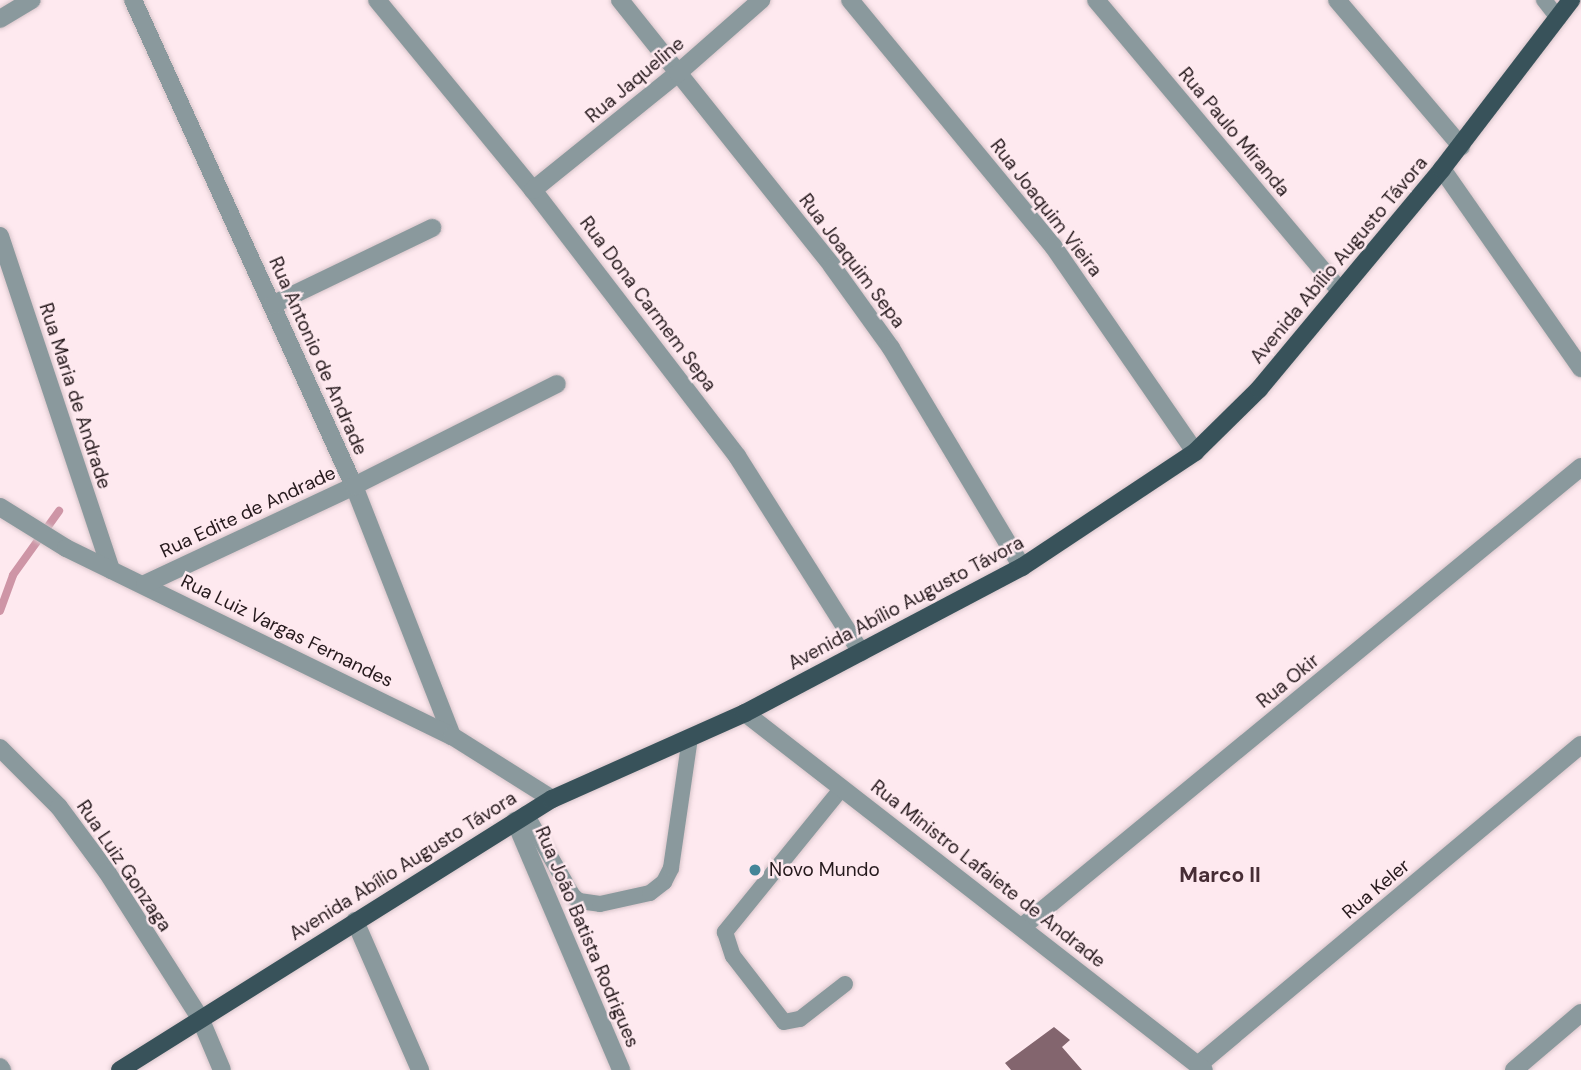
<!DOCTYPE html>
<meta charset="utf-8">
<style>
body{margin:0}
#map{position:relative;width:1581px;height:1070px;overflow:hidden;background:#fee9ef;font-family:"DM Sans",sans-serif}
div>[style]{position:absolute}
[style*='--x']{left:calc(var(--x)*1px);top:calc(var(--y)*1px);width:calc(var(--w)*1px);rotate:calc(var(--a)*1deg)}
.stream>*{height:8px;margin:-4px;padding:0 4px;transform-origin:4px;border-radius:4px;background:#ce95a6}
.building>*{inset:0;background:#83656e}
.roads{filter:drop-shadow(0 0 2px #d7c4c9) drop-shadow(0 0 2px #d7c4c9)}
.service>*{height:16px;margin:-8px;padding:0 8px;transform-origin:8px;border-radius:8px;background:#8a999d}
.minor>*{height:18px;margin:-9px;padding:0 9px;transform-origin:9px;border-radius:9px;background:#8a999d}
.tertiary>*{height:18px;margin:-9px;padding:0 9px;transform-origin:9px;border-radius:9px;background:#8a999d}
.primary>*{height:18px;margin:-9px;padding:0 9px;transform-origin:9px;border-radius:9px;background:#38525a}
.dots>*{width:19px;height:19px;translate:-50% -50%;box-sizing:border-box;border:4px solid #fee9ef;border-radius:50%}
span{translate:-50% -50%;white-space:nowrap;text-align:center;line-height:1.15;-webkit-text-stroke:5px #fee9ef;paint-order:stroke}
.street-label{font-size:19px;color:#25191c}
.poi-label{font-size:19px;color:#25191c}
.left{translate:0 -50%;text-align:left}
.neighbourhood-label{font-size:21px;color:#472d35;font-weight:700}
</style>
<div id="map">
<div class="stream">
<div style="--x:0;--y:611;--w:38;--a:-70"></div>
<div style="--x:13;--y:575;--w:79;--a:-54.3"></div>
</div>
<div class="building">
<div style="clip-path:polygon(1054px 1027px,1070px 1040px,1062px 1047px,1082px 1070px,1011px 1070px,1005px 1063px)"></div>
</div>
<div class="roads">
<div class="service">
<div style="--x:1544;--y:0;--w:23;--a:52"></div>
<div style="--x:842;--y:788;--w:186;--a:129.1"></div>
<div style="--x:725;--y:932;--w:25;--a:72"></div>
<div style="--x:733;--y:956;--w:83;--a:52.3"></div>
<div style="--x:784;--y:1022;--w:16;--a:-11"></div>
<div style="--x:800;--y:1019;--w:57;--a:-37.9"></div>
<div style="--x:526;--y:814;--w:95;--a:60.2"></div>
<div style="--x:573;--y:896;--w:8;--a:40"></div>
<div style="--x:579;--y:901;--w:21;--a:8"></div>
<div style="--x:600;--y:904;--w:51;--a:-12.4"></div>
<div style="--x:650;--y:893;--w:18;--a:-38"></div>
<div style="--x:664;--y:882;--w:16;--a:-63"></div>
<div style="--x:671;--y:868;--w:132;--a:-81.7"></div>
</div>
<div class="minor">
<div style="--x:133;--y:0;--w:534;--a:65.55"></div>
<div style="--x:354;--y:486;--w:269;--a:68.6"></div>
<div style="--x:377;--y:0;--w:246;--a:50.6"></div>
<div style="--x:533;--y:190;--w:335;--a:52.5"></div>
<div style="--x:737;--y:456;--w:232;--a:57.7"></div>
<div style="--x:620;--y:0;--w:340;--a:51.4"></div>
<div style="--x:832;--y:266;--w:101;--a:54.3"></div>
<div style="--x:891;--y:348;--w:255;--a:59.1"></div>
<div style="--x:850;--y:0;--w:319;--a:50.5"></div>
<div style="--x:1053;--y:246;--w:250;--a:55.4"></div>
<div style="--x:1096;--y:0;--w:380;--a:50"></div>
<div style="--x:1337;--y:0;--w:192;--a:49.7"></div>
<div style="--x:0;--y:19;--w:37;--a:-31"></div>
<div style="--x:1442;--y:169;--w:243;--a:55.1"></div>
<div style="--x:533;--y:190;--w:186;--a:-38.9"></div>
<div style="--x:678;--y:73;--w:111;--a:-41.3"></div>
<div style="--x:0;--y:236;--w:352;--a:71.6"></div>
<div style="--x:272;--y:305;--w:178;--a:-25.7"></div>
<div style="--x:0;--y:507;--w:78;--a:31.8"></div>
<div style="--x:66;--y:548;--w:429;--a:26"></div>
<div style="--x:452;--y:736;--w:118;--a:32.2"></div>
<div style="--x:145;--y:584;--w:231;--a:-25.1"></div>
<div style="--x:354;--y:486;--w:227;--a:-26.7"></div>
<div style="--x:0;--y:748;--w:83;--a:45"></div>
<div style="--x:59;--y:807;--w:81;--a:53.6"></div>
<div style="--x:107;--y:872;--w:173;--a:57.5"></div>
<div style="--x:200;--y:1018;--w:56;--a:67.1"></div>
<div style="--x:515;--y:821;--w:271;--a:66.9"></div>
<div style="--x:355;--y:921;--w:163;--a:66.4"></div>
<div style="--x:1022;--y:927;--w:724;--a:-39.45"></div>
<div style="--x:1198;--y:1065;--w:499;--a:-39.9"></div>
<div style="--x:0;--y:1067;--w:4;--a:56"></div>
<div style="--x:1514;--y:1070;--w:88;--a:-40.4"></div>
</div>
<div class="tertiary">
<div style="--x:745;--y:713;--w:581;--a:37.87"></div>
</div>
<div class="primary">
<div style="--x:120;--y:1070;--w:510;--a:-32.1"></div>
<div style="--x:552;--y:799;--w:211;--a:-24"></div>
<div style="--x:745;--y:713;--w:313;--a:-27.8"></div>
<div style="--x:1022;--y:567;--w:208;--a:-33.6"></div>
<div style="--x:1195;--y:452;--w:90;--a:-44.5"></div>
<div style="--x:1259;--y:389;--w:286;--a:-50.2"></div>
<div style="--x:1442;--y:169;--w:213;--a:-52.6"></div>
</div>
</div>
<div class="dots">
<div style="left:755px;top:870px;background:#448598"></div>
</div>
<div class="street-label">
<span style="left:635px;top:80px;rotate:-40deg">Rua Jaqueline</span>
<span style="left:1234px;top:132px;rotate:50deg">Rua Paulo Miranda</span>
<span style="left:1046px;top:208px;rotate:52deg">Rua Joaquim Vieira</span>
<span style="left:1339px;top:260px;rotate:-50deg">Avenida Abílio Augusto Távora</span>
<span style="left:852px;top:261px;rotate:53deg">Rua Joaquim Sepa</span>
<span style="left:648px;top:304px;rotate:53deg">Rua Dona Carmem Sepa</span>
<span style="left:318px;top:356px;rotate:66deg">Rua Antonio de Andrade</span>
<span style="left:75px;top:396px;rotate:72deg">Rua Maria de Andrade</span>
<span style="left:248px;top:512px;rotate:-25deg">Rua Edite de Andrade</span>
<span style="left:906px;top:603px;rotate:-28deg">Avenida Abílio Augusto Távora</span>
<span style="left:287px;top:631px;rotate:26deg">Rua Luiz Vargas Fernandes</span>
<span style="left:1288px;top:681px;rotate:-39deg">Rua Okir</span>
<span style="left:124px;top:866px;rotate:56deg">Rua Luiz Gonzaga</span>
<span style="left:403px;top:866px;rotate:-32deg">Avenida Abílio Augusto Távora</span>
<span style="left:988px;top:874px;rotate:38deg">Rua Ministro Lafaiete de Andrade</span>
<span style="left:1376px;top:889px;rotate:-40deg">Rua Keler</span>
<span style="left:587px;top:937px;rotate:67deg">Rua João Batista Rodrigues</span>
</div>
<div class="poi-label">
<span class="left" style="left:769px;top:870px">Novo Mundo</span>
</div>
<div class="neighbourhood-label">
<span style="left:1220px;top:875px">Marco II</span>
</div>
</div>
